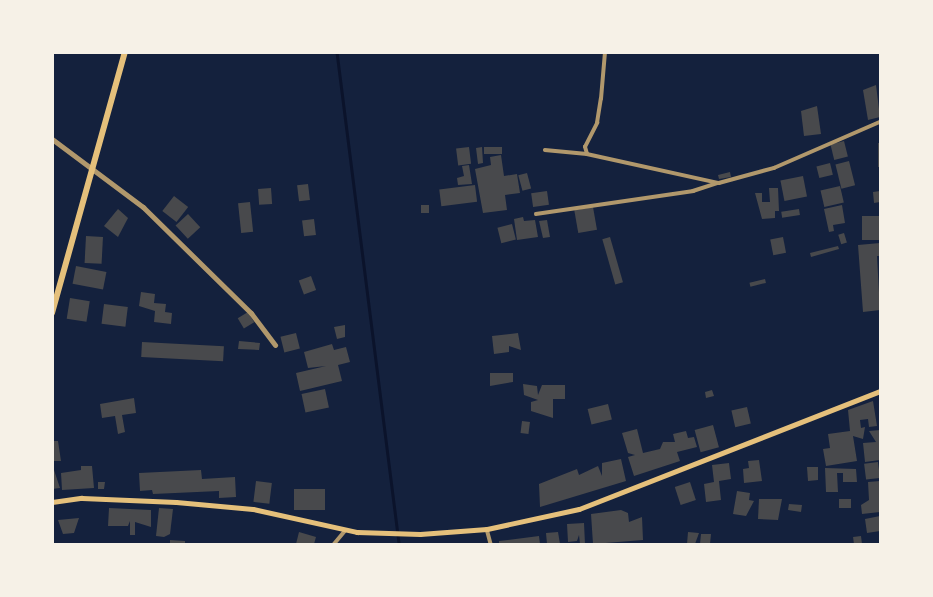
<!DOCTYPE html>
<style>
body{margin:0}
#map{position:relative;width:933px;height:597px;overflow:hidden;background:#14213d;font-family:"Roboto Condensed",sans-serif}
div>[style]{position:absolute}
[style*='--x']{left:calc(var(--x)*1px);top:calc(var(--y)*1px);width:calc(var(--w)*1px);rotate:calc(var(--a)*1deg)}
.stream>*{height:2.5px;margin:-1.25px;padding:0 1.25px;transform-origin:1.25px;border-radius:1.25px;background:#0b132b}
.building>*{inset:0;background:#48494c;transform-origin:0 0}
.minor>*{height:3.5px;margin:-1.75px;padding:0 1.75px;transform-origin:1.75px;border-radius:1.75px;background:#b1986c}
.tertiary>*{height:5px;margin:-2.5px;padding:0 2.5px;transform-origin:2.5px;border-radius:2.5px;background:#b1986c}
.secondary>*{height:5px;margin:-2.5px;padding:0 2.5px;transform-origin:2.5px;border-radius:2.5px;background:#e5c07b}
.primary>*{height:6px;margin:-3px;padding:0 3px;transform-origin:3px;border-radius:3px;background:#e5c07b}
span{translate:-50% -50%;white-space:nowrap;text-align:center;line-height:1.15;-webkit-text-stroke:5px #f6f1e7;paint-order:stroke}
.frame{position:absolute;inset:0;border:54px solid #f6f1e7;pointer-events:none}
</style>
<div id="map">
<div class="stream">
<div style="--x:337;--y:52;--w:496;--a:82.8"></div>
</div>
<div class="building">
<div style="clip-path:polygon(876px 85px,880px 117px,868px 120px,863px 90px)"></div>
<div style="clip-path:polygon(817px 106px,821px 134px,804px 136px,801px 111px)"></div>
<div style="left:844px;top:141px;width:16px;height:14px;rotate:76deg"></div>
<div style="left:878px;top:143px;width:2px;height:24px"></div>
<div style="left:469px;top:147px;width:17px;height:13px;rotate:83deg"></div>
<div style="clip-path:polygon(482px 147px,483px 163px,478px 164px,476px 148px)"></div>
<div style="left:484px;top:147px;width:18px;height:7px"></div>
<div style="clip-path:polygon(501px 155px,504px 176px,517px 174px,520px 193px,505px 195px,507px 210px,483px 213px,475px 169px,491px 165px,490px 157px)"></div>
<div style="left:849px;top:161px;width:25px;height:14px;rotate:76deg"></div>
<div style="left:830px;top:163px;width:12px;height:14px;rotate:76deg"></div>
<div style="clip-path:polygon(469px 165px,472px 184px,458px 185px,457px 178px,464px 176px,462px 166px)"></div>
<div style="clip-path:polygon(730px 172px,731px 177px,719px 179px,718px 175px)"></div>
<div style="left:527px;top:173px;width:16px;height:9px;rotate:75deg"></div>
<div style="left:803px;top:176px;width:21px;height:23px;rotate:79deg"></div>
<div style="left:308px;top:184px;width:16px;height:11px;rotate:83deg"></div>
<div style="left:475px;top:185px;width:17px;height:36px;rotate:83deg"></div>
<div style="left:840px;top:186px;width:17px;height:20px;rotate:77deg"></div>
<div style="left:271px;top:188px;width:16px;height:13px;rotate:86deg"></div>
<div style="clip-path:polygon(769px 188px,778px 188px,779px 211px,775px 211px,775px 218px,762px 219px,755px 193px,762px 193px,762px 202px,770px 202px)"></div>
<div style="left:547px;top:191px;width:14px;height:16px;rotate:82deg"></div>
<div style="clip-path:polygon(880px 191px,880px 202px,874px 203px,873px 192px)"></div>
<div style="left:174px;top:196px;width:18px;height:19px;rotate:38deg"></div>
<div style="left:250px;top:202px;width:30px;height:12px;rotate:84deg"></div>
<div style="left:429px;top:205px;width:8px;height:8px;rotate:90deg"></div>
<div style="clip-path:polygon(842px 205px,845px 223px,833px 225px,834px 231px,829px 232px,824px 209px)"></div>
<div style="left:593px;top:207px;width:23px;height:19px;rotate:80deg"></div>
<div style="clip-path:polygon(118px 209px,128px 218px,118px 237px,104px 226px)"></div>
<div style="left:799px;top:209px;width:6px;height:18px;rotate:81deg"></div>
<div style="left:188px;top:214px;width:18px;height:17px;rotate:47deg"></div>
<div style="left:880px;top:216px;width:24px;height:18px;rotate:90deg"></div>
<div style="clip-path:polygon(523px 217px,524px 221px,535px 220px,538px 237px,517px 240px,514px 219px)"></div>
<div style="left:314px;top:219px;width:16px;height:12px;rotate:83deg"></div>
<div style="clip-path:polygon(547px 220px,550px 237px,543px 238px,539px 221px)"></div>
<div style="left:512px;top:224px;width:16px;height:15px;rotate:76deg"></div>
<div style="left:844px;top:233px;width:10px;height:6px;rotate:73deg"></div>
<div style="left:86px;top:236px;width:17px;height:27px;rotate:3deg"></div>
<div style="left:610px;top:237px;width:47px;height:8px;rotate:74deg"></div>
<div style="left:783px;top:237px;width:16px;height:13px;rotate:79deg"></div>
<div style="clip-path:polygon(880px 243px,880px 256px,877px 256px,880px 310px,863px 312px,858px 245px)"></div>
<div style="clip-path:polygon(838px 246px,839px 249px,811px 257px,810px 253px)"></div>
<div style="left:76px;top:266px;width:31px;height:18px;rotate:11deg"></div>
<div style="left:311px;top:276px;width:15px;height:13px;rotate:70deg"></div>
<div style="left:765px;top:279px;width:4px;height:16px;rotate:76deg"></div>
<div style="clip-path:polygon(141px 292px,155px 294px,154px 303px,166px 304px,165px 312px,172px 313px,171px 324px,154px 322px,155px 311px,139px 306px)"></div>
<div style="left:70px;top:298px;width:20px;height:21px;rotate:9deg"></div>
<div style="left:104px;top:304px;width:24px;height:20px;rotate:7deg"></div>
<div style="left:248px;top:312px;width:12px;height:12px;rotate:59deg"></div>
<div style="clip-path:polygon(345px 325px,345px 337px,337px 339px,334px 327px)"></div>
<div style="left:296px;top:333px;width:16px;height:16px;rotate:76deg"></div>
<div style="clip-path:polygon(518px 333px,521px 350px,509px 346px,509px 352px,494px 354px,492px 336px)"></div>
<div style="clip-path:polygon(239px 341px,260px 343px,259px 350px,238px 349px)"></div>
<div style="left:142px;top:342px;width:82px;height:15px;rotate:3deg"></div>
<div style="clip-path:polygon(332px 344px,334px 350px,346px 347px,350px 362px,338px 365px,342px 381px,300px 391px,296px 373px,326px 366px,308px 368px,304px 352px)"></div>
<div style="clip-path:polygon(490px 373px,513px 373px,513px 382px,490px 386px)"></div>
<div style="clip-path:polygon(523px 384px,537px 386px,538px 395px,542px 385px,565px 385px,565px 399px,553px 399px,553px 418px,531px 411px,531px 402px,538px 400px,524px 395px)"></div>
<div style="left:325px;top:389px;width:19px;height:24px;rotate:78deg"></div>
<div style="clip-path:polygon(712px 390px,714px 396px,706px 398px,705px 392px)"></div>
<div style="clip-path:polygon(134px 398px,136px 413px,122px 415px,125px 432px,118px 434px,115px 416px,102px 418px,100px 404px)"></div>
<div style="clip-path:polygon(873px 401px,877px 426px,869px 427px,868px 419px,860px 420px,861px 428px,865px 427px,863px 439px,853px 436px,857px 461px,826px 466px,823px 449px,830px 448px,828px 434px,850px 431px,848px 410px)"></div>
<div style="left:608px;top:404px;width:16px;height:21px;rotate:76deg"></div>
<div style="left:747px;top:407px;width:17px;height:16px;rotate:77deg"></div>
<div style="left:522px;top:421px;width:8px;height:12px;rotate:7deg"></div>
<div style="left:713px;top:425px;width:23px;height:19px;rotate:75deg"></div>
<div style="clip-path:polygon(637px 429px,643px 453px,660px 449px,663px 442px,675px 442px,673px 434px,686px 431px,688px 438px,694px 437px,697px 447px,677px 452px,680px 461px,634px 476px,628px 457px,635px 455px,628px 453px,622px 433px)"></div>
<div style="clip-path:polygon(880px 430px,880px 460px,865px 462px,863px 443px,876px 442px,869px 431px)"></div>
<div style="clip-path:polygon(52px 441px,58px 441px,61px 461px,54px 461px)"></div>
<div style="clip-path:polygon(621px 459px,626px 481px,540px 507px,539px 484px,577px 469px,579px 475px,598px 466px,602px 476px,602px 463px)"></div>
<div style="clip-path:polygon(759px 460px,762px 481px,744px 483px,743px 469px,749px 468px,748px 461px)"></div>
<div style="left:878px;top:462px;width:16px;height:14px;rotate:83deg"></div>
<div style="clip-path:polygon(729px 463px,731px 479px,719px 481px,721px 500px,706px 502px,704px 484px,714px 482px,712px 465px)"></div>
<div style="clip-path:polygon(52px 464px,60px 488px,52px 489px)"></div>
<div style="clip-path:polygon(81px 466px,92px 466px,94px 488px,62px 490px,61px 473px,81px 470px)"></div>
<div style="clip-path:polygon(807px 467px,818px 467px,818px 480px,808px 481px)"></div>
<div style="clip-path:polygon(825px 468px,856px 469px,857px 482px,843px 482px,843px 473px,837px 473px,838px 492px,826px 492px)"></div>
<div style="clip-path:polygon(201px 470px,202px 479px,235px 477px,236px 497px,219px 498px,219px 491px,153px 494px,152px 490px,140px 491px,139px 473px)"></div>
<div style="left:256px;top:481px;width:16px;height:21px;rotate:7deg"></div>
<div style="clip-path:polygon(880px 481px,880px 512px,862px 514px,861px 505px,869px 500px,868px 482px)"></div>
<div style="clip-path:polygon(98px 482px,105px 482px,104px 489px,98px 489px)"></div>
<div style="left:690px;top:482px;width:19px;height:16px;rotate:72deg"></div>
<div style="left:294px;top:489px;width:31px;height:21px"></div>
<div style="clip-path:polygon(737px 491px,750px 493px,749px 500px,754px 501px,746px 516px,733px 514px)"></div>
<div style="clip-path:polygon(759px 499px,782px 499px,778px 520px,758px 519px)"></div>
<div style="left:839px;top:499px;width:12px;height:9px"></div>
<div style="clip-path:polygon(789px 504px,802px 505px,801px 512px,788px 510px)"></div>
<div style="clip-path:polygon(109px 508px,151px 510px,151px 527px,135px 522px,135px 535px,130px 535px,130px 521px,128px 526px,108px 526px)"></div>
<div style="clip-path:polygon(159px 508px,173px 509px,170px 534px,164px 537px,156px 536px)"></div>
<div style="clip-path:polygon(621px 510px,628px 513px,629px 522px,642px 517px,643px 540px,593px 544px,591px 514px)"></div>
<div style="clip-path:polygon(880px 516px,880px 531px,867px 533px,865px 519px)"></div>
<div style="clip-path:polygon(79px 518px,74px 533px,63px 534px,58px 520px)"></div>
<div style="clip-path:polygon(584px 523px,585px 544px,580px 544px,579px 535px,577px 541px,568px 542px,567px 524px)"></div>
<div style="clip-path:polygon(299px 532px,316px 537px,314px 544px,296px 544px)"></div>
<div style="clip-path:polygon(558px 532px,560px 544px,547px 544px,546px 533px)"></div>
<div style="clip-path:polygon(688px 532px,699px 533px,695px 544px,687px 544px)"></div>
<div style="clip-path:polygon(701px 534px,711px 534px,710px 544px,700px 544px)"></div>
<div style="clip-path:polygon(539px 536px,540px 544px,499px 544px,499px 541px)"></div>
<div style="left:861px;top:536px;width:8px;height:8px;rotate:83deg"></div>
<div style="clip-path:polygon(170px 540px,185px 541px,185px 544px,170px 544px)"></div>
</div>
<div class="minor">
<div style="--x:545;--y:150;--w:42;--a:5.4"></div>
<div style="--x:587;--y:154;--w:135;--a:12.4"></div>
<div style="--x:719;--y:183;--w:57;--a:-15.3"></div>
<div style="--x:774;--y:168;--w:116;--a:-23.5"></div>
<div style="--x:587;--y:154;--w:7;--a:-106"></div>
<div style="--x:585;--y:147;--w:27;--a:-63"></div>
<div style="--x:597;--y:123;--w:24;--a:-81"></div>
<div style="--x:601;--y:99;--w:47;--a:-85.1"></div>
<div style="--x:536;--y:214;--w:159;--a:-8.3"></div>
<div style="--x:693;--y:191;--w:25;--a:-18"></div>
<div style="--x:487;--y:529;--w:16;--a:75"></div>
<div style="--x:334;--y:544;--w:17;--a:-50"></div>
</div>
<div class="tertiary">
<div style="--x:52;--y:139;--w:114;--a:36.8"></div>
<div style="--x:143;--y:207;--w:151;--a:44.5"></div>
<div style="--x:251;--y:313;--w:40;--a:53"></div>
</div>
<div class="secondary">
<div style="--x:52;--y:502;--w:30;--a:-8"></div>
<div style="--x:82;--y:498;--w:94;--a:2.4"></div>
<div style="--x:176;--y:502;--w:77;--a:5.2"></div>
<div style="--x:253;--y:509;--w:107;--a:12.5"></div>
<div style="--x:357;--y:532;--w:63;--a:1.8"></div>
<div style="--x:420;--y:534;--w:67;--a:-4.3"></div>
<div style="--x:487;--y:529;--w:94;--a:-12.3"></div>
<div style="--x:579;--y:509;--w:323;--a:-21.4"></div>
</div>
<div class="primary">
<div style="--x:52;--y:313;--w:271;--a:-74.4"></div>
</div>
<div class="frame"></div>
</div>
